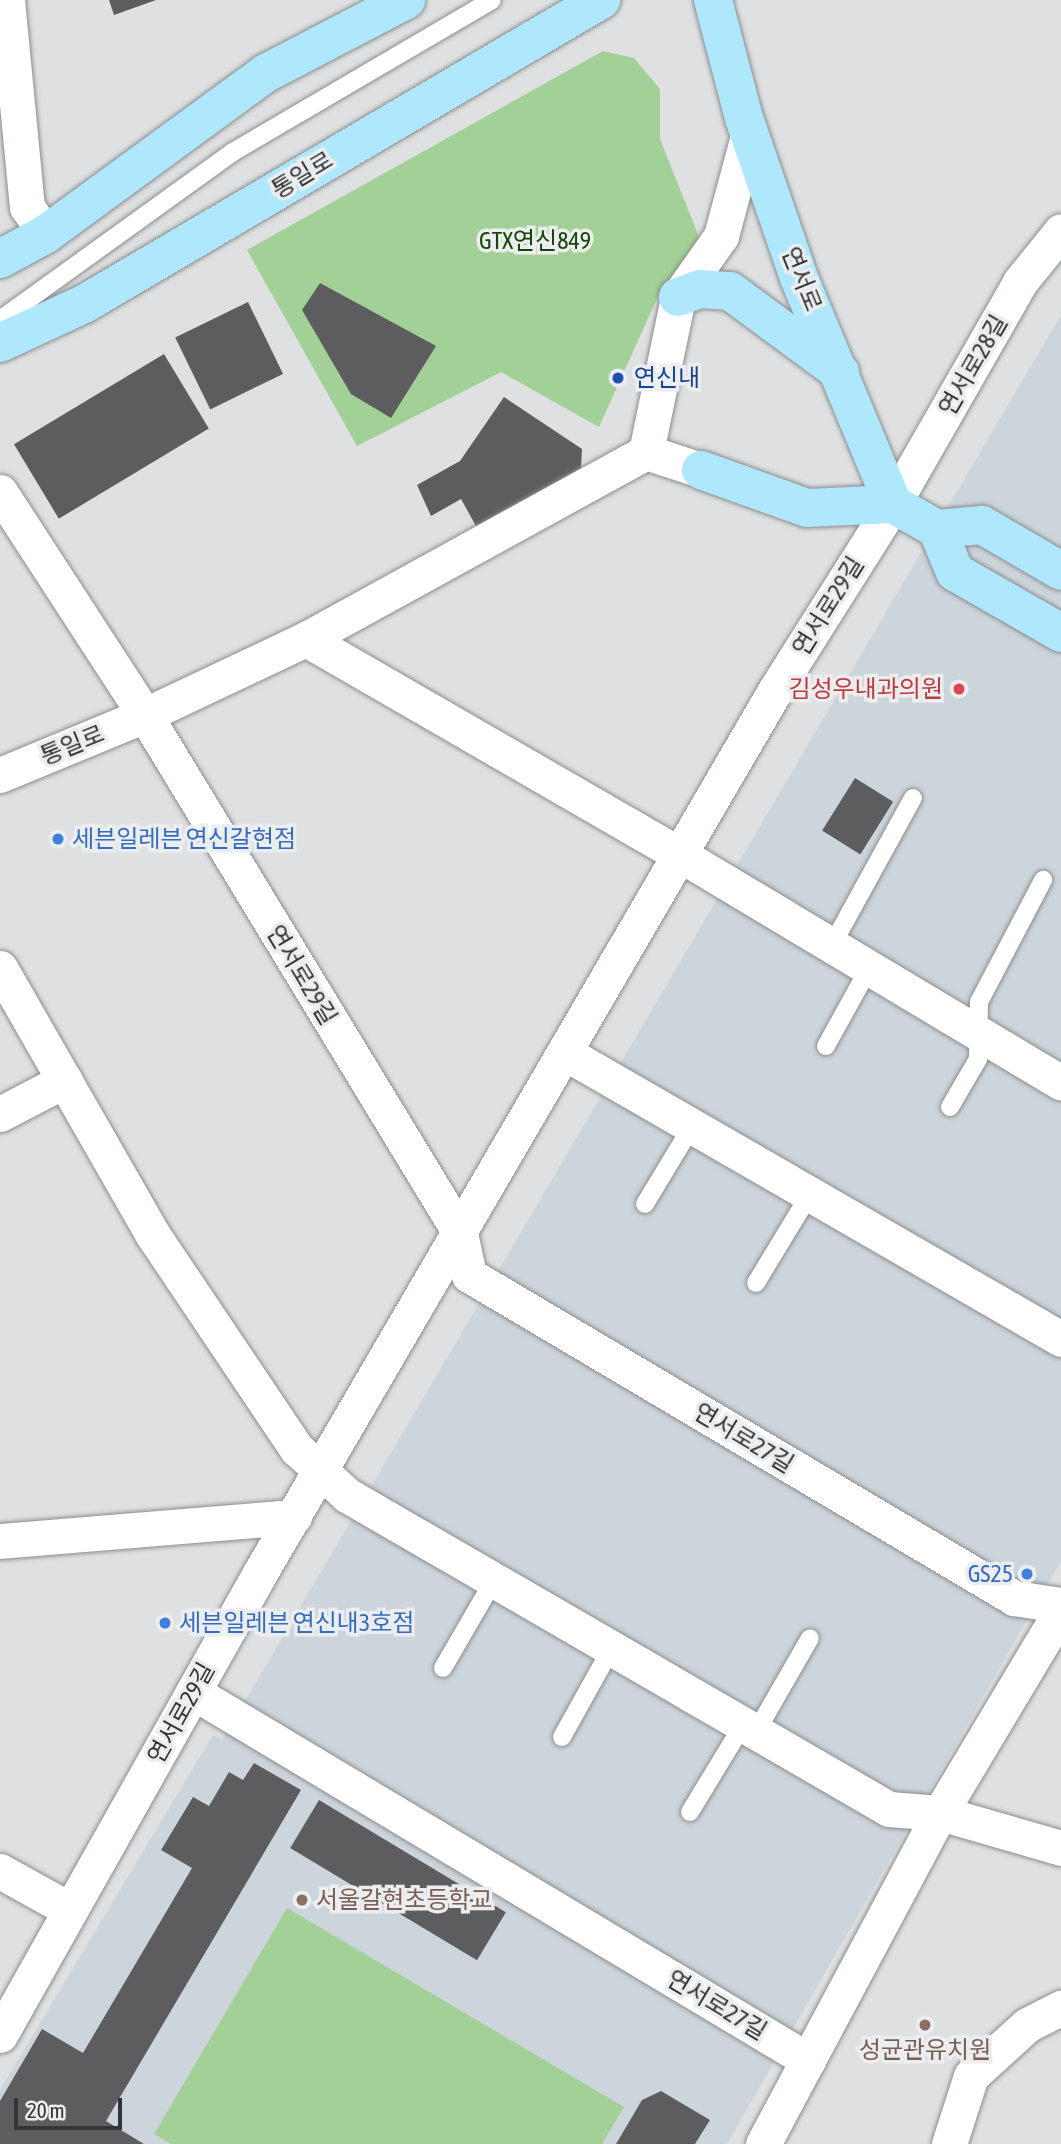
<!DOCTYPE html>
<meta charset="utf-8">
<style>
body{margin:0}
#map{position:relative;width:1061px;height:2144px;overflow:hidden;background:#dee0e1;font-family:"Asap Condensed","Noto Sans KR",sans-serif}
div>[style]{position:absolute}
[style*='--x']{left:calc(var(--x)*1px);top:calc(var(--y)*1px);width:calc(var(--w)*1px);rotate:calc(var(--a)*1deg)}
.built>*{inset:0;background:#cdd5dc}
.green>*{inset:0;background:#a2d096}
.building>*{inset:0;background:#5d5d5f;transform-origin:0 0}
.roads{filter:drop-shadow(0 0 2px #8b8d8e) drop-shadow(0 0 2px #8b8d8e)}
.service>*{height:18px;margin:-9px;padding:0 9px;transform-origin:9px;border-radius:9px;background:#fff}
.minor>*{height:35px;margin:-17.5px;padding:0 17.5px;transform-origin:17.5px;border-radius:17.5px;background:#fff}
.primary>*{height:38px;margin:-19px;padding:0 19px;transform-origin:19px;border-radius:19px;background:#afe8fd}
.dots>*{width:19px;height:19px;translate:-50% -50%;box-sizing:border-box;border:4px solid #ebedee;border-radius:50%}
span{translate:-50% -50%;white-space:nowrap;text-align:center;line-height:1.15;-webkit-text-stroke:7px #ebedee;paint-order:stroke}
.street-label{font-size:24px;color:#333435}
.park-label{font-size:24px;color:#174706}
.transit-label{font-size:24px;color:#164399}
.left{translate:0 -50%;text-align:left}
.health-label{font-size:24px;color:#be3a42}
.right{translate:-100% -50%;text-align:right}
.shop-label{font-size:24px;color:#366cbe}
.education-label{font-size:24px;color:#785e54}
.scale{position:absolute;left:14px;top:2098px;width:108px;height:32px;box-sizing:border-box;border:4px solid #333435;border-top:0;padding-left:9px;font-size:21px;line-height:24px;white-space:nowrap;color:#333435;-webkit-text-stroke:5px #ebedee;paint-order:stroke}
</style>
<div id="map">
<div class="built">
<div style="clip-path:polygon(1061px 315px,1061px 1561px,727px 2144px,0 2144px,0 2090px,213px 1735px,222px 1740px)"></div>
</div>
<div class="green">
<div style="clip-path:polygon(603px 51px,634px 58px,660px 89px,660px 139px,701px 242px,684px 269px,664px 283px,599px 427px,501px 372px,357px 446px,247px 250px)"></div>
<div style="clip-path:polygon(287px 1908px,624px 2107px,602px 2144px,171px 2144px,154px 2134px)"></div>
</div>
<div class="building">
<div style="clip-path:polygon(109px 0,156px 0,114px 15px)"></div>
<div style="clip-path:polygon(320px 283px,436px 346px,391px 418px,351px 394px,302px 310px)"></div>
<div style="left:248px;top:302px;width:80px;height:81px;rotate:64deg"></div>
<div style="left:164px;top:354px;width:87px;height:175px;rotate:59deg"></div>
<div style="clip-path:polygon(504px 397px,582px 449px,581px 468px,476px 526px,461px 499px,431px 516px,417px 485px,460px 461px)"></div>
<div style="left:855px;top:778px;width:45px;height:62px;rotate:32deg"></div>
<div style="clip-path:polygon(254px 1763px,301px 1790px,106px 2121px,144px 2144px,0 2144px,0 2101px,42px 2029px,83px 2053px,192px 1868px,161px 1850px,193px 1797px,209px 1806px,229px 1772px,243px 1780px)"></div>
<div style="left:319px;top:1800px;width:218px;height:56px;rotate:31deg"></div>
<div style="clip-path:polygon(661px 2091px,710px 2120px,695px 2144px,616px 2144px,642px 2100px)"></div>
</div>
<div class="roads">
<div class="service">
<div style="--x:0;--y:320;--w:287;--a:-35.8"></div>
<div style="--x:233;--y:152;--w:300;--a:-30.4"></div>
<div style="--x:831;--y:947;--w:170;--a:-61.2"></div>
<div style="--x:826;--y:1046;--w:87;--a:-61.1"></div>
<div style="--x:950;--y:1107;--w:56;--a:-59.7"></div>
<div style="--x:978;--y:1059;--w:57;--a:-89"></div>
<div style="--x:979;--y:1002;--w:138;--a:-62.3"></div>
<div style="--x:645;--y:1204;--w:91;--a:-58.9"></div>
<div style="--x:756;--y:1283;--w:104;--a:-58.8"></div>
<div style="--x:443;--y:1668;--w:102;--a:-59.9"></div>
<div style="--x:756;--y:1732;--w:108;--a:-60.1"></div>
<div style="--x:562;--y:1737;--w:101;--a:-60.9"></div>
<div style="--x:690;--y:1812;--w:102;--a:-58.7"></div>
</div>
<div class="minor">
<div style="--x:7;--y:0;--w:208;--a:84.5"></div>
<div style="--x:27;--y:207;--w:33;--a:55"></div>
<div style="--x:646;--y:452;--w:158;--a:-78.3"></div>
<div style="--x:678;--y:297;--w:75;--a:-54.8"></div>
<div style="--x:721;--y:236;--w:108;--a:-74.9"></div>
<div style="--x:0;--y:492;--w:266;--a:57"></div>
<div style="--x:145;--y:715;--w:606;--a:58.7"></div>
<div style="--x:460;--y:1233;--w:43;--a:77.9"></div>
<div style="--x:469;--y:1275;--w:634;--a:30.65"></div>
<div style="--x:1014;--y:1598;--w:48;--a:8.5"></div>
<div style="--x:306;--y:639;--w:431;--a:30"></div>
<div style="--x:679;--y:854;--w:445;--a:30.9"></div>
<div style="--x:0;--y:775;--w:157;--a:-22.5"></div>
<div style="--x:145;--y:715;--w:178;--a:-25.3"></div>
<div style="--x:306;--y:639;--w:388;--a:-28.8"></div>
<div style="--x:646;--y:452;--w:58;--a:18.1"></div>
<div style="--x:0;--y:968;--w:308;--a:60.2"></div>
<div style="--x:153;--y:1235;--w:258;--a:56.1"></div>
<div style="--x:297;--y:1449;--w:68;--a:42.6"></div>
<div style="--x:347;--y:1495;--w:626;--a:30.09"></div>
<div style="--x:889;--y:1809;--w:51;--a:4.5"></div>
<div style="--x:940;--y:1813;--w:126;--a:16.1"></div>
<div style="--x:567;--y:1054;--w:570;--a:29.98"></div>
<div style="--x:0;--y:1114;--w:73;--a:-27.6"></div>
<div style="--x:0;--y:1541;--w:295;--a:-4.7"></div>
<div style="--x:193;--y:1692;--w:717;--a:30.9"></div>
<div style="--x:0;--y:1871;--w:80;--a:29.1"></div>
<div style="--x:0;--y:2035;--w:530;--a:-60.63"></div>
<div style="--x:260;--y:1573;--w:1024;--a:-59.73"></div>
<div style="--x:776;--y:689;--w:219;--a:-57.7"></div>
<div style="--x:893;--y:504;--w:256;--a:-60.2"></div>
<div style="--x:1020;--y:282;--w:65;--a:-51.2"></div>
<div style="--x:763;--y:2144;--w:375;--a:-61.9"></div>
<div style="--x:940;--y:1813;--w:235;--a:-59.1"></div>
<div style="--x:949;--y:2144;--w:71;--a:-72.1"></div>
<div style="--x:971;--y:2076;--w:76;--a:-42.3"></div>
<div style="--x:1027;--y:2025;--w:38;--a:-27"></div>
</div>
<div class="primary">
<div style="--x:713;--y:0;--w:122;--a:75.3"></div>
<div style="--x:744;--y:118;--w:169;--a:71"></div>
<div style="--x:799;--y:278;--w:245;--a:67.4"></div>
<div style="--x:893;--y:504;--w:51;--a:29.6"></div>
<div style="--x:937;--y:529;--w:45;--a:-5.1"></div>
<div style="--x:982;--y:525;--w:91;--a:30.2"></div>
<div style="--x:0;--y:259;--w:52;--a:-28.5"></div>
<div style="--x:46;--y:234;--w:273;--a:-36.2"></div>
<div style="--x:266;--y:73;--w:158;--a:-27.5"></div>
<div style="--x:678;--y:297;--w:23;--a:-20"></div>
<div style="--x:700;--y:289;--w:30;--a:4"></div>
<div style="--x:730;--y:291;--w:137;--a:36.4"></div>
<div style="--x:0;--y:343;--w:93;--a:-24.9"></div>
<div style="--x:84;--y:304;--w:600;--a:-30.46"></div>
<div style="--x:701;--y:470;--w:113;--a:19.7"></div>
<div style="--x:807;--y:508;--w:86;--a:-2.7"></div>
<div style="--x:937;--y:529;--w:47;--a:67.3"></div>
<div style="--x:955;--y:572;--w:122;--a:29.9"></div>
</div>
</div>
<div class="dots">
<div style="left:618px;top:378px;background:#1a4fb4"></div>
<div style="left:959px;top:689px;background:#e0444e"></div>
<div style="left:58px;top:839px;background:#3f7fe0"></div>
<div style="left:1027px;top:1574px;background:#3f7fe0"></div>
<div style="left:165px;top:1623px;background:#3f7fe0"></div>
<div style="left:302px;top:1900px;background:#8d6e63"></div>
<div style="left:925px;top:2025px;background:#8d6e63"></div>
</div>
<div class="street-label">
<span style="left:302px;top:175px;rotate:-31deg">통일로</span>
<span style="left:802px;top:279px;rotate:68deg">연서로</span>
<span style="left:973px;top:365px;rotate:-60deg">연서로28길</span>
<span style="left:828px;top:606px;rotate:-58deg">연서로29길</span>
<span style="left:72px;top:745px;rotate:-22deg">통일로</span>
<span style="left:302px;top:975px;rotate:59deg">연서로29길</span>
<span style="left:744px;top:1438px;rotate:31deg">연서로27길</span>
<span style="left:181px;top:1713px;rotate:-61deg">연서로29길</span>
<span style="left:717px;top:2005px;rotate:31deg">연서로27길</span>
</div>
<div class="park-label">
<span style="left:535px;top:241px">GTX연신849</span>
</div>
<div class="transit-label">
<span class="left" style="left:634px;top:378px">연신내</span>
</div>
<div class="health-label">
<span class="right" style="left:943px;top:689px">김성우내과의원</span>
</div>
<div class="shop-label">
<span class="left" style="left:72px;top:839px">세븐일레븐 연신갈현점</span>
<span class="right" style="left:1013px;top:1574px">GS25</span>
<span class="left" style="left:179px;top:1623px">세븐일레븐 연신내3호점</span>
</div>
<div class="education-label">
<span class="left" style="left:316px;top:1900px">서울갈현초등학교</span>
<span style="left:925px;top:2050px">성균관유치원</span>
</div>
<div class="scale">20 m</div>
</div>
